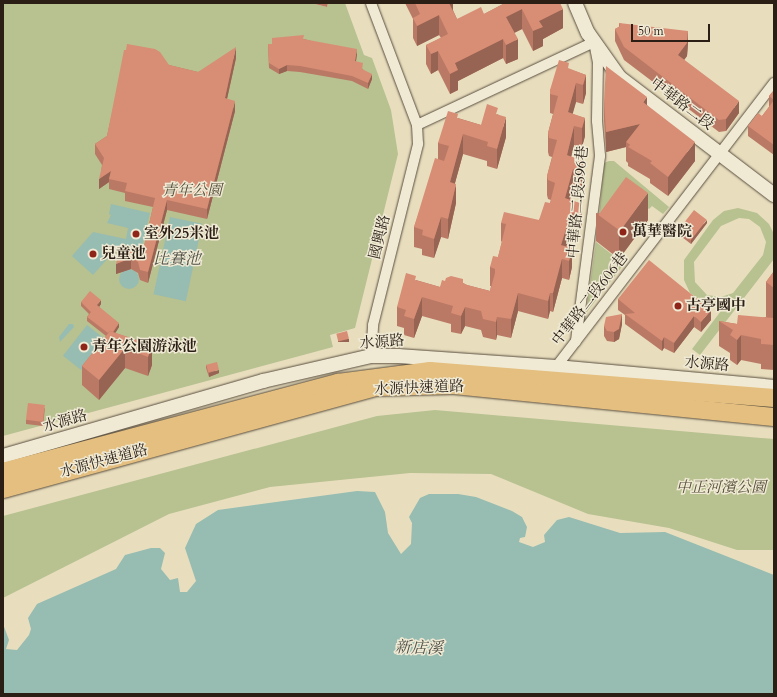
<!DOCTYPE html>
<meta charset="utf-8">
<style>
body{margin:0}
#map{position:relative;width:777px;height:697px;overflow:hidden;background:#e8debe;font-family:Cardo,"Noto Serif TC",serif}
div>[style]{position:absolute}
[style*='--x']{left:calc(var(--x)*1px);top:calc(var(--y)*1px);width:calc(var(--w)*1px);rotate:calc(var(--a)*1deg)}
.green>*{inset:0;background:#b8c190}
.water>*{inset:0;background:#97bcb1;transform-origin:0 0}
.round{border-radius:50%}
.roads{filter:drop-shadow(0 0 1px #5a4e3f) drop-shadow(0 0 1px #5a4e3f)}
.street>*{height:10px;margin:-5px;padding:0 5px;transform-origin:5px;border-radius:5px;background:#f0ead5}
.secondary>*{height:14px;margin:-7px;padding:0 7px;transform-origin:7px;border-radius:7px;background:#f0ead5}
.highway>*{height:18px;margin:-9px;padding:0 9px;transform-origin:9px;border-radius:9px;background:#e4bf7f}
.wall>*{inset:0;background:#ba7965}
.shaded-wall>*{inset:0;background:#976352;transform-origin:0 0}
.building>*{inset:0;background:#d88d75;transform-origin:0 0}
.dots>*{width:11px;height:11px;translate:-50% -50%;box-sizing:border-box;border:2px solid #f0ead5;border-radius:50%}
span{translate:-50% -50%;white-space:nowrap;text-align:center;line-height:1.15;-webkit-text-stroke:3px #f0ead5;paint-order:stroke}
.street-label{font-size:15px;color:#2a1e15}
.park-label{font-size:15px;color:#554f3a;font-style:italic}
.poi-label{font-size:15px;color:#2a1e15;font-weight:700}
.left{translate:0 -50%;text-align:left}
.water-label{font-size:16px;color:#4b4d44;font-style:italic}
.frame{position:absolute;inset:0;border:4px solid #2a1e15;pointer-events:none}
.scale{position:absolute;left:631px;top:24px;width:79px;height:18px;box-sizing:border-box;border:2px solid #2a1e15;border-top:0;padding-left:5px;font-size:12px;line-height:14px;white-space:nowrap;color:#2a1e15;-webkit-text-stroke:3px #f0ead5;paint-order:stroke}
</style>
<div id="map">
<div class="green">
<div style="clip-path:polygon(3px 3px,311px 3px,327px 7px,328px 3px,345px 3px,364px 55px,372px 58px,391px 110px,398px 154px,355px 328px,330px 335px,333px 347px,3px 436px)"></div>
<div style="clip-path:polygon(609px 161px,614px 161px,669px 207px,663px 214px,652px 206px,649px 209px,637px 200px,597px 239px,604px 163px)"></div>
<div style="clip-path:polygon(evenodd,738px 208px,757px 213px,769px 224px,774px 234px,774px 259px,700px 355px,692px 349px,724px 307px,707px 305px,690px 293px,684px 280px,684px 260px,713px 220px,724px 211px,738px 208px,739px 218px,749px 219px,760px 227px,766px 242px,763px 255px,733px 293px,721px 297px,707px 295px,695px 282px,694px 262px,721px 226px,739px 218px)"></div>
<div style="clip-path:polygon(596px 242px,624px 264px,586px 313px)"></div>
<div style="clip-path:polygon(435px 410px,774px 439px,774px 550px,737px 550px,669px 528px,588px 514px,491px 474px,410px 473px,270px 487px,169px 514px,3px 598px,3px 516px,377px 416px)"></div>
</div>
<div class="water">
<div style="clip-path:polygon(111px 204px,150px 213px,141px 251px,119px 246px,93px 275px,72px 256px,93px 232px,126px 239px,128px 228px,107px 223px,111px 215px,109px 214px)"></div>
<div style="left:170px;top:217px;width:33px;height:79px;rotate:12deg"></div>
<div class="round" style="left:119px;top:269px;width:20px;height:20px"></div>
<div style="clip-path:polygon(69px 324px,73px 324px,74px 327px,60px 342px,59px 337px)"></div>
<div style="left:87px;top:325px;width:23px;height:39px;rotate:38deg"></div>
<div style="clip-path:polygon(357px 491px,375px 492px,385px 512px,388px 533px,401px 554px,411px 544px,412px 523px,409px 517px,420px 498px,429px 494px,458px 494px,476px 497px,512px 511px,522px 517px,527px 527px,525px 537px,520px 538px,519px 542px,533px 547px,545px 542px,544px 535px,557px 520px,569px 517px,620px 533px,665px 532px,774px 575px,774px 694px,3px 694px,3px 624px,9px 640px,6px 649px,17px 650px,29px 635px,31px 629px,28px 618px,37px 604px,116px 569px,125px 555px,151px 548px,160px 548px,165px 553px,161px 569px,170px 580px,178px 578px,180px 592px,187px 592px,196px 581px,185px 548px,196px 524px,218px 510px)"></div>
</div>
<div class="roads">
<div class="street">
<div style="--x:417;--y:125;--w:195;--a:-25.1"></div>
<div style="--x:594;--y:42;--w:20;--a:79"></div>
<div style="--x:598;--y:62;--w:59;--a:91"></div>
<div style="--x:597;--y:121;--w:35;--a:85"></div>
<div style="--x:600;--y:156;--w:187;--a:97.4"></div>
<div style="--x:371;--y:356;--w:31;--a:-86"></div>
<div style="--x:373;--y:325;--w:187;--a:-76"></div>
<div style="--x:418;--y:144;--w:19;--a:-93"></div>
<div style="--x:417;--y:125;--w:130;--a:-110.7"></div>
<div style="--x:556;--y:367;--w:358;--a:-52.5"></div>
</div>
<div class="secondary">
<div style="--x:575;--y:3;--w:33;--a:67"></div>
<div style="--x:588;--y:33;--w:54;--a:54.8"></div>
<div style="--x:619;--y:77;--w:195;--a:37.3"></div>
<div style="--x:3;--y:456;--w:271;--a:-16.1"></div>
<div style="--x:263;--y:381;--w:111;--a:-13"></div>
<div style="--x:371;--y:356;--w:27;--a:0"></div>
<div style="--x:398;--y:356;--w:158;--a:4"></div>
<div style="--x:556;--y:367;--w:219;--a:5.2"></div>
</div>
<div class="highway">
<div style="--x:3;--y:472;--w:347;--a:-14.9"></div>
<div style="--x:338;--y:383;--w:93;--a:-7.4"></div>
<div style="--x:430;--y:371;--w:345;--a:4.5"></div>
<div style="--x:3;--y:489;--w:388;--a:-15.3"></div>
<div style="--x:377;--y:387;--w:76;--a:-1.5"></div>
<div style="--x:453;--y:385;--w:323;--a:5.7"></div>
</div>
</div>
<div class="wall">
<div style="clip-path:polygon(311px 3px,328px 3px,327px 7px)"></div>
<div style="clip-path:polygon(405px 3px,453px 3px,453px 10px,457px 19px,484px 14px,503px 4px,502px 3px,560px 3px,563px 28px,543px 39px,543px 46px,533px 51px,522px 29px,514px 33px,518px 59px,506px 64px,503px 58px,458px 81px,458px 90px,450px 94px,438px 70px,431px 74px,426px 64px,426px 45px,441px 38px,439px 35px,417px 46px,413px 38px,413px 19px)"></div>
<div style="clip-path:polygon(619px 23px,688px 44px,687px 56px,684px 60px,739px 113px,726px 131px,719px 132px,624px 60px,615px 41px,615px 29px,619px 27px)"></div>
<div style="clip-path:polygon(304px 39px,357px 54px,356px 62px,372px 79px,368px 89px,352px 81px,300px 72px,287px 71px,279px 74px,269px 68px,268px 44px,272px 44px)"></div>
<div style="clip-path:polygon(126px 50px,169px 65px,198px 72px,236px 58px,227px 99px,235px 111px,207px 219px,167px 210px,148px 283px,140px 280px,138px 273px,131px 269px,116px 274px,116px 264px,143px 251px,153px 207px,125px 201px,125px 193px,109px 189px,109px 182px,99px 189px,102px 165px,95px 154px,95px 144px,107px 136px)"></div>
<div style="clip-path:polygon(569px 69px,586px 75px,586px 93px,583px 104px,576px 102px,572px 114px,585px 118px,585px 136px,582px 147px,574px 145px,571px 157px,583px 161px,583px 180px,581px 190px,573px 188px,570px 200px,582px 204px,582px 223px,579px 233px,573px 231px,571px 234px,566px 246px,572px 267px,569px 280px,562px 278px,553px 312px,550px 311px,548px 319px,518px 311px,511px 338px,497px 335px,496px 340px,483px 337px,481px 330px,465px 326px,461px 334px,451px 332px,451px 324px,422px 316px,414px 338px,404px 335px,404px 328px,397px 326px,397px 307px,416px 280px,440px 287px,445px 281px,463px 283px,467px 285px,490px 291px,491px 286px,490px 286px,490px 267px,498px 257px,502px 242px,501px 241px,501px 223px,539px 220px,550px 203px,551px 200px,548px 199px,547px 195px,547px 176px,552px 157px,549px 156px,548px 152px,548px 133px,553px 114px,550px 113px,550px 90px)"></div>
<div style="clip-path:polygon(774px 90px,774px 155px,748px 136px,748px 126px,762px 116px,769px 107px,769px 96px)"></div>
<div style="clip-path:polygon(604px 101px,647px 105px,695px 161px,668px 196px,650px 183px,650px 179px,628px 166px,628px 163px,626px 161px,626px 147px,606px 152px,604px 121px)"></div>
<div style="clip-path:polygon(498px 114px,506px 137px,497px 169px,487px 166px,487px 161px,463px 154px,455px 183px,456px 203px,448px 239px,441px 237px,434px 258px,422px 255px,422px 249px,414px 247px,414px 227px,438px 160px,438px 143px,458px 118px,481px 125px)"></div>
<div style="clip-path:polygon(596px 213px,648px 220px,619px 259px,596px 241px)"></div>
<div style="clip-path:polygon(707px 223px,691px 244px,678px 234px,678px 230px)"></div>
<div style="clip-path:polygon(774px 271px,774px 370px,761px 369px,761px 364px,741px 360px,737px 365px,730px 360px,730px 353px,719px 346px,719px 321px,737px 324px,766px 317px,766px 282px)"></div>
<div style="clip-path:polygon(618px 299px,711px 320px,701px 332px,694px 327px,674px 353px,664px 348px,662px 351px,625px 324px,625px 315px,618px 310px)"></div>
<div style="clip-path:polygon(81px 302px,101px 304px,99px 307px,119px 327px,115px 333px,152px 345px,152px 365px,148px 376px,125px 368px,99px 400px,82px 385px,82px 366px,106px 336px,87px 321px,87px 317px,89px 314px,81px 306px)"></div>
<div style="clip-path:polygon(622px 324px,619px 339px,614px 342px,607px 341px,604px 336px,604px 326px)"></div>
<div style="clip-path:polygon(206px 365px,219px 373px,209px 377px,206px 368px)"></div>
<div style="clip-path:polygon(45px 408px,43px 426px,26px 424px,26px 420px)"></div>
</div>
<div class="shaded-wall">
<div style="clip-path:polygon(446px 3px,453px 3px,453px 14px)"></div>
<div style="clip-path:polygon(522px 9px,522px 29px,506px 37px,506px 17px)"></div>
<div style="clip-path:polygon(563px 9px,563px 28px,543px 39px,543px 46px,533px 51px,533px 31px,539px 21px)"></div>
<div style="clip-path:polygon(439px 15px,439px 35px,417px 46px,417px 26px)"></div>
<div style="clip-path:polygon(688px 31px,688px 44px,687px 56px,678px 68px,678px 55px)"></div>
<div style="clip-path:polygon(503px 39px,503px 58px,458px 81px,458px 90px,450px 94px,450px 74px,455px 63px)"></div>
<div style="clip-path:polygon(518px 39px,518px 59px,506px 64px,506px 45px)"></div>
<div style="clip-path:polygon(236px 47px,236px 58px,225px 108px,225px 98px)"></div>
<div style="clip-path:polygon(357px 49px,357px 54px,355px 67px,355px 61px)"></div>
<div style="clip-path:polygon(438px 51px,438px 70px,431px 74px,431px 54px)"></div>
<div style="clip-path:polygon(287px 65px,287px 71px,279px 74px,279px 69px)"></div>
<div style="clip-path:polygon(372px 74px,372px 79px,368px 89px,368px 83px)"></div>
<div style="clip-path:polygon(586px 75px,586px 93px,583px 104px,583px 85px)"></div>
<div style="clip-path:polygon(576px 83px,576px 102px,568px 131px,568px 112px)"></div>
<div style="clip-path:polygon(647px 97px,647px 117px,643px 102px)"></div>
<div style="clip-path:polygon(235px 101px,235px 111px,207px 219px,207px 209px)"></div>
<div style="clip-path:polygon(739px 101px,739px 113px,726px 131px,726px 119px)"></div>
<div style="clip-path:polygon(506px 117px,506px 137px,497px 169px,497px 149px)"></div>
<div style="clip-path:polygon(585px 118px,585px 136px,582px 147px,582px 128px)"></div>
<div style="clip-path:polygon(640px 124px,630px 145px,626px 142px,626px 147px,606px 152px,606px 132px)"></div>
<div style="clip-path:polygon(574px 126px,574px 145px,567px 174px,567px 155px)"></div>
<div style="clip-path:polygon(463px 134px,463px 154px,450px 201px,450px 182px)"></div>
<div style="clip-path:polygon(695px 142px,695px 161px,668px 196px,668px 177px)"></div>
<div style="clip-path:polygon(583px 161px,583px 180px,581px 190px,581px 171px)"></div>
<div style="clip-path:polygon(573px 169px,573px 188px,565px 217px,565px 198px)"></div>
<div style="clip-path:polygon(111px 171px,109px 179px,109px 182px,99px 189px,99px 179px)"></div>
<div style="clip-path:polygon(456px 184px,456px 203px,448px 239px,448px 219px)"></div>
<div style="clip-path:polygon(648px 193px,648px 220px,619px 259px,619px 231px)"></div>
<div style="clip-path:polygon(167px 200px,167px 210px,148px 283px,148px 272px)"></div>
<div style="clip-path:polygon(582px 204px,582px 223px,579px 233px,579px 214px)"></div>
<div style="clip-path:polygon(573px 213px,573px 231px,571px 234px,562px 259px,562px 278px,553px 312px,553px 293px,561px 245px,566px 229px,571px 215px)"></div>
<div style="clip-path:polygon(441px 217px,441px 237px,434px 258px,434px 239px)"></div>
<div style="clip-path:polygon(707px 220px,707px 223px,691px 244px,691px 240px)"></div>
<div style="clip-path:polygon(572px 248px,572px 267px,569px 280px,569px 261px)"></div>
<div style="clip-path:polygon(131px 258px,131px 269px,116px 274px,116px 264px)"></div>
<div style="clip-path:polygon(518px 293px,518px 311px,511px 338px,511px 319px)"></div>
<div style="clip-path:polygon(550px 293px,550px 311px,548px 319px,548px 301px)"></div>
<div style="clip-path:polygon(422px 297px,422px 316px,414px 338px,414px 319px)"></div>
<div style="clip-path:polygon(101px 300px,101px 304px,97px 310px,97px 305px)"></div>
<div style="clip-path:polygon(465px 307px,465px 326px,461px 334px,461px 316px)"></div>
<div style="clip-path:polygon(711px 310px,711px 320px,701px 332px,701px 322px)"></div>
<div style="clip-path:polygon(622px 314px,622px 324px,619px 339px,614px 342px,614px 332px)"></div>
<div style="clip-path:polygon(694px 316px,694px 327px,674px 353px,674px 343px)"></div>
<div style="clip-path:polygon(497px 317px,497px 335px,496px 340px,496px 322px)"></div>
<div style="clip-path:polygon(119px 323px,119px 327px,111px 340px,111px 336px)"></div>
<div style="clip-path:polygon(741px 335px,741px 360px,737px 365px,737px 340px)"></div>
<div style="clip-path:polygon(664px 337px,664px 348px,662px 351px,662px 341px)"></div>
<div style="left:349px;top:339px;width:3px;height:11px;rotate:90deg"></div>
<div style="clip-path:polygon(152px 345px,152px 365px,148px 376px,148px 357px)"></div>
<div style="clip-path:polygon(125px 348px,125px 368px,99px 400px,99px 380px)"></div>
<div style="clip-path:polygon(219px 370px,219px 373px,209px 377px,209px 373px)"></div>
</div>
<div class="building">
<div style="clip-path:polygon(415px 3px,449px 3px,457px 19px,481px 7px,484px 14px,505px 3px,560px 3px,563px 9px,539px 21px,543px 27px,533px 31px,522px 9px,506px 17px,518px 39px,506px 45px,503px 39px,455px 63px,458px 70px,450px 74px,438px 51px,431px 54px,426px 45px,448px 34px,439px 15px,417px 26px,413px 18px,420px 14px)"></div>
<div style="clip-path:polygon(619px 23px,688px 31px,687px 43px,678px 55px,739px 101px,726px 119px,719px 120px,624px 47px,615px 29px,620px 26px)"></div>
<div style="clip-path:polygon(304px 35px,303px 39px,357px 49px,355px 61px,363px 63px,362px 69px,372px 74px,368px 83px,352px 76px,300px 66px,287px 65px,279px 69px,269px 63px,268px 44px,272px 44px,272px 38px)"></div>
<div style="clip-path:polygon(127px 44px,155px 49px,160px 52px,169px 65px,198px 72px,236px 47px,225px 98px,235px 101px,207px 209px,167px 200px,148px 272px,140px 270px,138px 262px,131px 258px,116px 264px,121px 246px,143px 251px,155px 198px,125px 191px,127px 183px,109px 179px,111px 171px,99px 179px,104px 158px,95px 144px,107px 136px,124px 50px,126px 50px)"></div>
<div style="clip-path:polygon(559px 60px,569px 63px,568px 68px,586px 75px,583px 85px,576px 83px,568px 112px,585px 118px,582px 128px,574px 126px,567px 155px,583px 161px,581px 171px,573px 169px,565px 198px,582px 204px,579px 214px,573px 213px,571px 215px,566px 229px,561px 245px,572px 248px,569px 261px,562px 259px,553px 293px,550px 293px,548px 301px,518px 293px,511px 319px,497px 317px,496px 322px,483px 319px,481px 311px,465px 307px,461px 316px,451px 313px,453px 306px,422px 297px,414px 319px,404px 316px,406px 310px,397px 307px,406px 273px,416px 276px,415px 280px,440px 287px,442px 280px,445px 281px,446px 278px,451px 276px,463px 279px,463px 283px,467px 285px,490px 291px,495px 273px,495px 269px,490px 267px,493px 256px,498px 257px,506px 224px,501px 223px,504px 212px,539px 220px,545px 202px,550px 203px,555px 183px,548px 180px,547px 176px,557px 140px,549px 138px,548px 133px,558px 96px,550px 94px,550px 90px)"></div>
<div style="clip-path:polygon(606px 66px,647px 97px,643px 102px,695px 142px,668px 177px,650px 163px,652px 161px,628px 147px,630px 145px,626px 142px,640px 124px,606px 132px,604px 101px)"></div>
<div style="clip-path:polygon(774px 90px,774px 145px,748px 126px,758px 113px,762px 116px,774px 100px,769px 96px)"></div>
<div style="clip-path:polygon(487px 104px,498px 108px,496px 114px,506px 117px,497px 149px,487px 146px,488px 142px,463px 134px,450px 182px,456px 184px,448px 219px,441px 217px,434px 239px,422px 235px,423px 230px,414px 227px,435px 158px,444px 161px,449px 146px,438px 143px,448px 111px,458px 114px,457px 118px,481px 125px)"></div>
<div style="left:626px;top:177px;width:27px;height:47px;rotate:36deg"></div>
<div style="left:694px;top:210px;width:16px;height:26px;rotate:38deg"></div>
<div style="clip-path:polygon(649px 260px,711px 310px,701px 322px,694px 316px,674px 343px,664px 337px,662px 341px,625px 314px,635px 313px,618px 299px)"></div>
<div style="clip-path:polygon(774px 271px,774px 288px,766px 282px)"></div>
<div style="clip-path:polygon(90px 291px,101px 300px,97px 305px,119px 323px,113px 332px,110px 331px,108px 333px,87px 317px,91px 312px,81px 302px)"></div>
<div style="clip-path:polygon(622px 314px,619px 329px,614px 332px,607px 331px,604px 326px,606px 317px)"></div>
<div style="clip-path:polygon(738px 315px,774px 318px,774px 345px,761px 344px,761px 339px,741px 335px,737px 340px,730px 335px,733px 330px,719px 321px,737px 324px)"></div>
<div style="clip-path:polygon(110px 331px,152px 345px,148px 357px,125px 348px,99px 380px,82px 366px)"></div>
<div style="left:347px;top:331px;width:8px;height:11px;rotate:76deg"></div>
<div style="left:217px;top:362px;width:8px;height:11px;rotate:76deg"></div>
<div style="left:28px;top:403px;width:17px;height:17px;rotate:7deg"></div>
</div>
<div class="dots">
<div style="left:623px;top:232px;background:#8f2418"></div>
<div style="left:136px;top:234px;background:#8f2418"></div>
<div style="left:93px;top:254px;background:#8f2418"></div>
<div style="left:678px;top:306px;background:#8f2418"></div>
<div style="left:84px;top:347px;background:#8f2418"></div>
</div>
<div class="street-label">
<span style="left:682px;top:104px;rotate:37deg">中華路二段</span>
<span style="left:578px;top:202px;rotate:-85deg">中華路二段596巷</span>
<span style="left:380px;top:237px;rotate:-76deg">國興路</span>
<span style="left:590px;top:299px;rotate:-52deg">中華路二段606巷</span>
<span style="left:382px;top:342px;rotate:-4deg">水源路</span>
<span style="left:707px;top:364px;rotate:5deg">水源路</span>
<span style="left:419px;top:388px;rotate:-2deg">水源快速道路</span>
<span style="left:65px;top:421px;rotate:-16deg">水源路</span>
<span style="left:104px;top:461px;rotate:-15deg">水源快速道路</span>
</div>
<div class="park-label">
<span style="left:192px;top:191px">青年公園</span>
<span style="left:721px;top:488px">中正河濱公園</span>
</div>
<div class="poi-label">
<span class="left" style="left:632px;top:232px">萬華醫院</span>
<span class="left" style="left:144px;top:234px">室外25米池</span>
<span class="left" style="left:101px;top:254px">兒童池</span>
<span class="left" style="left:686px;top:306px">古亭國中</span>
<span class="left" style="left:92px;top:347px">青年公園游泳池</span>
</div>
<div class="water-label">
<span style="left:177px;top:259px">比賽池</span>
<span style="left:419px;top:648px;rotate:2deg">新店溪</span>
</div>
<div class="frame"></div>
<div class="scale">50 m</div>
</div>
